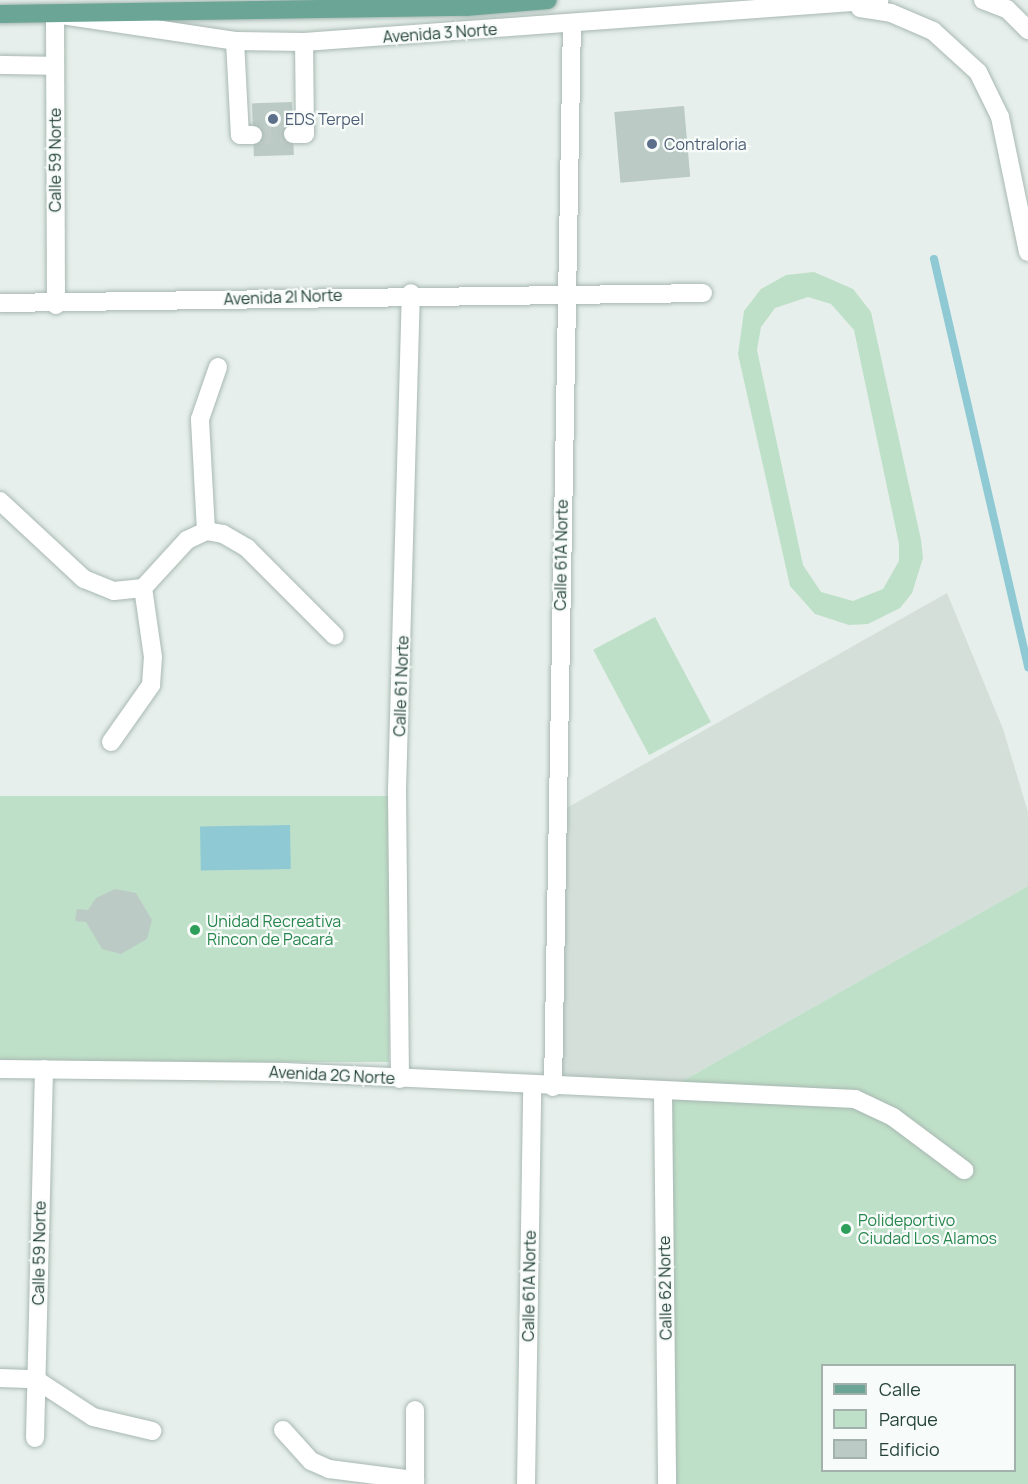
<!DOCTYPE html>
<meta charset="utf-8">
<style>
body{margin:0}
#map{position:relative;width:1028px;height:1484px;overflow:hidden;background:#e6efeb;font-family:Manrope,sans-serif}
div>[style]{position:absolute}
[style*='--x']{left:calc(var(--x)*1px);top:calc(var(--y)*1px);width:calc(var(--w)*1px);rotate:calc(var(--a)*1deg)}
.built>*{inset:0;background:#d4dfda}
.green>*{inset:0;background:#bfe0c8;transform-origin:0 0}
.water>*{inset:0;background:#8ec9d4;transform-origin:0 0}
.stream>*{height:8px;margin:-4px;padding:0 4px;transform-origin:4px;border-radius:4px;background:#8ec9d4}
.building>*{inset:0;background:#bbcac4;transform-origin:0 0}
.minor-tunnel>*{height:18px;margin-top:-9px;transform-origin:0;background:repeating-linear-gradient(90deg,#bfccc8 0 18px,transparent 0 27px)}
.roads{filter:drop-shadow(0 0 2px #a8b8b2) drop-shadow(0 0 2px #a8b8b2)}
.minor>*{height:18px;margin:-9px;padding:0 9px;transform-origin:9px;border-radius:9px;background:#fff}
.major>*{height:18px;margin:-9px;padding:0 9px;transform-origin:9px;border-radius:9px;background:#6aa596}
.dots>*{width:16px;height:16px;translate:-50% -50%;box-sizing:border-box;border:3px solid #f7fbf9;border-radius:50%}
span{translate:-50% -50%;white-space:nowrap;text-align:center;line-height:1.15;-webkit-text-stroke:4.5px #f7fbf9;paint-order:stroke}
.street-label{font-size:16px;color:#24423a}
.service-label{font-size:16px;color:#4e5e75}
.left{translate:0 -50%;text-align:left}
.leisure-label{font-size:16px;color:#27864d}
.legend{position:absolute;left:821px;top:1364px;width:195px;height:108px;box-sizing:border-box;background:#f7fbf9;border:2px solid #a3b1ad;margin:0;padding:8px 10px;list-style:none;font-size:18px;color:#24423a}
.legend li{display:flex;align-items:center;gap:12px;height:30px}
.legend b{width:30px;border:2px solid #a3b1ad}
</style>
<div id="map">
<div class="built">
<div style="clip-path:polygon(947px 593px,1003px 729px,1028px 812px,1028px 886px,663px 1092px,553px 1087px,556px 814px)"></div>
</div>
<div class="green">
<div style="clip-path:polygon(evenodd,814px 272px,853px 289px,871px 312px,921px 540px,923px 558px,912px 593px,900px 608px,868px 624px,849px 625px,815px 614px,790px 586px,738px 354px,744px 311px,761px 289px,786px 275px,814px 272px,808px 297px,831px 304px,854px 330px,899px 544px,899px 561px,883px 589px,853px 601px,821px 592px,803px 565px,757px 350px,761px 327px,775px 308px,808px 297px)"></div>
<div style="left:655px;top:617px;width:119px;height:70px;rotate:62deg"></div>
<div style="left:0;top:796px;width:389px;height:266px"></div>
<div style="clip-path:polygon(evenodd,1028px 886px,1028px 1484px,667px 1484px,663px 1092px,1028px 886px,822px 1366px,1014px 1366px,1014px 1470px,822px 1470px,822px 1366px)"></div>
</div>
<div class="water">
<div style="left:290px;top:825px;width:44px;height:90px;rotate:89deg"></div>
</div>
<div class="stream">
<div style="--x:934;--y:259;--w:419;--a:77"></div>
</div>
<div class="building">
<div style="left:292px;top:102px;width:53px;height:40px;rotate:88deg"></div>
<div style="left:684px;top:106px;width:71px;height:70px;rotate:85deg"></div>
<div style="clip-path:polygon(115px 889px,136px 893px,152px 920px,147px 939px,121px 954px,102px 949px,86px 922px,75px 921px,77px 909px,88px 910px,96px 898px)"></div>
</div>
<div class="minor-tunnel">
<div style="--x:253;--y:135;--w:40;--a:-1.4"></div>
</div>
<div class="roads">
<div class="minor">
<div style="--x:983;--y:0;--w:26;--a:21"></div>
<div style="--x:1007;--y:9;--w:30;--a:45"></div>
<div style="--x:860;--y:8;--w:31;--a:9"></div>
<div style="--x:891;--y:13;--w:46;--a:23.2"></div>
<div style="--x:933;--y:31;--w:61;--a:42.3"></div>
<div style="--x:978;--y:72;--w:50;--a:63.9"></div>
<div style="--x:1000;--y:117;--w:138;--a:78.3"></div>
<div style="--x:235;--y:41;--w:94;--a:87"></div>
<div style="--x:240;--y:135;--w:13;--a:0"></div>
<div style="--x:0;--y:65;--w:55;--a:1"></div>
<div style="--x:293;--y:134;--w:12;--a:0"></div>
<div style="--x:305;--y:134;--w:92;--a:-90.6"></div>
<div style="--x:0;--y:303;--w:703;--a:-0.81"></div>
<div style="--x:56;--y:305;--w:291;--a:-90.2"></div>
<div style="--x:55;--y:14;--w:182;--a:8.5"></div>
<div style="--x:235;--y:41;--w:69;--a:0.8"></div>
<div style="--x:304;--y:42;--w:577;--a:-4.18"></div>
<div style="--x:0;--y:501;--w:115;--a:42.9"></div>
<div style="--x:84;--y:579;--w:32;--a:22"></div>
<div style="--x:114;--y:591;--w:29;--a:-6"></div>
<div style="--x:143;--y:588;--w:65;--a:-47.5"></div>
<div style="--x:187;--y:540;--w:21;--a:-25"></div>
<div style="--x:206;--y:531;--w:17;--a:10"></div>
<div style="--x:223;--y:534;--w:28;--a:30"></div>
<div style="--x:247;--y:548;--w:124;--a:45"></div>
<div style="--x:206;--y:531;--w:112;--a:-93.1"></div>
<div style="--x:200;--y:419;--w:55;--a:-70.9"></div>
<div style="--x:111;--y:742;--w:70;--a:-54.9"></div>
<div style="--x:151;--y:685;--w:28;--a:-86"></div>
<div style="--x:153;--y:657;--w:70;--a:-98.2"></div>
<div style="--x:0;--y:1069;--w:284;--a:0.6"></div>
<div style="--x:284;--y:1072;--w:572;--a:2.71"></div>
<div style="--x:855;--y:1099;--w:42;--a:25.3"></div>
<div style="--x:893;--y:1117;--w:89;--a:36.7"></div>
<div style="--x:400;--y:1079;--w:289;--a:-90.6"></div>
<div style="--x:397;--y:790;--w:497;--a:-88.4"></div>
<div style="--x:553;--y:1087;--w:1064;--a:-88.98"></div>
<div style="--x:663;--y:1092;--w:392;--a:89.4"></div>
<div style="--x:0;--y:1378;--w:35;--a:2"></div>
<div style="--x:35;--y:1379;--w:69;--a:33.2"></div>
<div style="--x:93;--y:1417;--w:61;--a:13.3"></div>
<div style="--x:283;--y:1430;--w:42;--a:47.9"></div>
<div style="--x:311;--y:1461;--w:20;--a:24"></div>
<div style="--x:329;--y:1469;--w:87;--a:7.3"></div>
<div style="--x:35;--y:1438;--w:369;--a:-88.6"></div>
<div style="--x:415;--y:1484;--w:74;--a:-90"></div>
<div style="--x:526;--y:1484;--w:397;--a:-89.1"></div>
</div>
<div class="major">
<div style="--x:0;--y:14;--w:466;--a:-0.9"></div>
<div style="--x:466;--y:7;--w:82;--a:-4.9"></div>
</div>
</div>
<div class="dots">
<div style="left:273px;top:119px;background:#5c6f8a"></div>
<div style="left:652px;top:144px;background:#5c6f8a"></div>
<div style="left:195px;top:930px;background:#2e9e5b"></div>
<div style="left:846px;top:1229px;background:#2e9e5b"></div>
</div>
<div class="street-label">
<span style="left:440px;top:33px;rotate:-4deg">Avenida 3 Norte</span>
<span style="left:55px;top:160px;rotate:-90deg">Calle 59 Norte</span>
<span style="left:283px;top:297px;rotate:-2deg">Avenida 2I Norte</span>
<span style="left:561px;top:555px;rotate:-89deg">Calle 61A Norte</span>
<span style="left:401px;top:686px;rotate:-88deg">Calle 61 Norte</span>
<span style="left:332px;top:1075px;rotate:3deg">Avenida 2G Norte</span>
<span style="left:39px;top:1253px;rotate:-89deg">Calle 59 Norte</span>
<span style="left:529px;top:1286px;rotate:-89deg">Calle 61A Norte</span>
<span style="left:665px;top:1288px;rotate:-91deg">Calle 62 Norte</span>
</div>
<div class="service-label">
<span class="left" style="left:285px;top:119px">EDS Terpel</span>
<span class="left" style="left:664px;top:144px">Contraloria</span>
</div>
<div class="leisure-label">
<span class="left" style="left:207px;top:930px">Unidad Recreativa<br>Rincon de Pacará</span>
<span class="left" style="left:858px;top:1229px">Polideportivo<br>Ciudad Los Alamos</span>
</div>
<ul class="legend">
<li><b style="height:8px;background:#6aa596"></b>Calle</li>
<li><b style="height:16px;background:#bfe0c8"></b>Parque</li>
<li><b style="height:16px;background:#bbcac4"></b>Edificio</li>
</ul>
</div>
